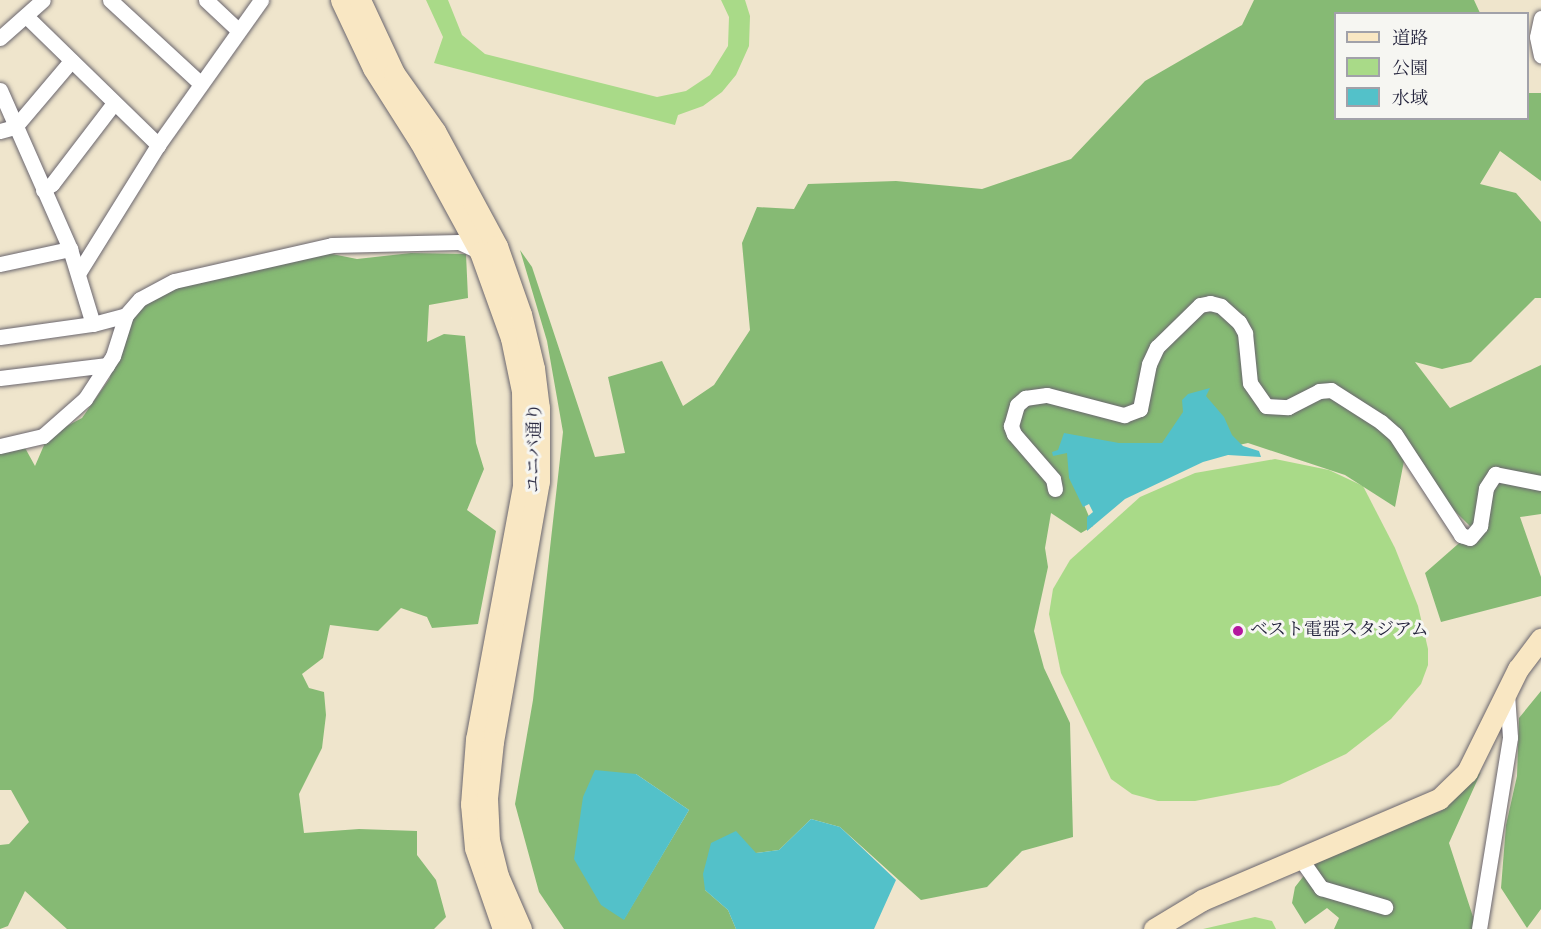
<!DOCTYPE html>
<meta charset="utf-8">
<style>
body{margin:0}
#map{position:relative;width:1541px;height:929px;overflow:hidden;background:#efe5cc;font-family:"IM FELL English","Noto Serif JP",serif}
div>[style]{position:absolute}
[style*='--x']{left:calc(var(--x)*1px);top:calc(var(--y)*1px);width:calc(var(--w)*1px);rotate:calc(var(--a)*1deg)}
.green>*{inset:0;background:#a9da88}
.forest>*{inset:0;background:#86ba74}
.water>*{inset:0;background:#53c1c9}
.roads{filter:drop-shadow(0 0 2px #6a666e) drop-shadow(0 0 2px #6a666e)}
.street>*{height:15px;margin:-7.5px;padding:0 7.5px;transform-origin:7.5px;border-radius:7.5px;background:#fff}
.secondary>*{height:21px;margin:-10.5px;padding:0 10.5px;transform-origin:10.5px;border-radius:10.5px;background:#f9e7c3}
.dots>*{width:16px;height:16px;translate:-50% -50%;box-sizing:border-box;border:3px solid #f6f6f2;border-radius:50%}
span{translate:-50% -50%;white-space:nowrap;text-align:center;line-height:1.15;-webkit-text-stroke:6px #f6f6f2;paint-order:stroke}
.street-label{font-size:18px;color:#22223b}
.poi-label{font-size:18px;color:#22223b}
.left{translate:0 -50%;text-align:left}
.legend{position:absolute;left:1334px;top:12px;width:195px;height:108px;box-sizing:border-box;background:#f6f6f2;border:2px solid #a1a1a9;margin:0;padding:8px 10px;list-style:none;font-size:18px;color:#22223b}
.legend li{display:flex;align-items:center;gap:12px;height:30px}
.legend b{width:30px;border:2px solid #a1a1a9}
</style>
<div id="map">
<div class="green">
<div style="clip-path:polygon(426px 0,448px 0,462px 35px,485px 54px,657px 97px,686px 91px,710px 75px,728px 46px,729px 17px,721px 0,745px 0,750px 16px,749px 46px,736px 75px,722px 92px,703px 106px,678px 115px,675px 125px,434px 63px,443px 37px)"></div>
<div style="clip-path:polygon(1275px 459px,1329px 470px,1363px 486px,1395px 548px,1418px 606px,1428px 649px,1428px 665px,1421px 684px,1391px 719px,1346px 754px,1279px 785px,1195px 801px,1158px 801px,1132px 794px,1111px 779px,1061px 673px,1049px 614px,1053px 589px,1070px 560px,1140px 497px,1195px 473px)"></div>
<div style="clip-path:polygon(1255px 917px,1272px 921px,1276px 929px,1203px 929px)"></div>
</div>
<div class="forest">
<div style="clip-path:polygon(evenodd,1254px 0,1474px 0,1480px 13px,1336px 14px,1336px 118px,1528px 118px,1528px 93px,1541px 93px,1541px 181px,1500px 151px,1480px 184px,1516px 193px,1541px 222px,1541px 298px,1535px 298px,1471px 362px,1442px 369px,1415px 362px,1450px 408px,1541px 365px,1541px 514px,1520px 517px,1541px 577px,1541px 596px,1441px 622px,1425px 573px,1474px 530px,1404px 461px,1395px 507px,1345px 475px,1248px 443px,1234px 446px,1172px 440px,1071px 474px,1093px 526px,1081px 533px,1051px 513px,1045px 548px,1048px 567px,1034px 631px,1044px 668px,1070px 723px,1073px 837px,1022px 851px,987px 887px,921px 900px,840px 827px,811px 819px,779px 850px,756px 853px,705px 890px,728px 910px,736px 929px,564px 929px,539px 892px,515px 804px,533px 700px,563px 432px,547px 341px,520px 250px,532px 267px,595px 457px,625px 453px,608px 377px,662px 361px,683px 406px,714px 385px,750px 330px,742px 243px,757px 207px,794px 209px,808px 184px,896px 181px,982px 189px,1071px 159px,1145px 81px,1242px 25px,1254px 0,636px 774px,689px 810px,624px 919px,636px 774px)"></div>
<div style="clip-path:polygon(327px 253px,357px 259px,411px 253px,466px 254px,468px 298px,429px 305px,427px 342px,444px 334px,465px 336px,476px 443px,484px 469px,467px 510px,496px 531px,478px 624px,432px 628px,427px 617px,401px 608px,378px 631px,330px 625px,323px 658px,302px 674px,309px 688px,324px 692px,326px 715px,322px 748px,299px 794px,304px 833px,359px 829px,417px 831px,417px 855px,436px 880px,446px 917px,434px 929px,67px 929px,25px 891px,8px 926px,0 929px,0 845px,9px 844px,29px 822px,11px 790px,0 790px,0 452px,24px 446px,35px 466px,48px 436px,82px 418px,110px 378px,112px 336px,147px 299px,199px 278px)"></div>
<div style="clip-path:polygon(1541px 691px,1541px 909px,1527px 928px,1501px 888px,1506px 825px,1517px 776px,1519px 718px)"></div>
<div style="clip-path:polygon(1481px 772px,1449px 843px,1477px 929px,1334px 929px,1339px 918px,1327px 908px,1305px 924px,1292px 903px,1295px 887px,1317px 859px,1375px 833px,1441px 811px)"></div>
</div>
<div class="water">
<div style="clip-path:polygon(1210px 388px,1206px 396px,1224px 417px,1232px 435px,1243px 446px,1259px 451px,1261px 457px,1228px 455px,1203px 462px,1125px 499px,1087px 531px,1087px 517px,1093px 512px,1089px 504px,1083px 507px,1069px 478px,1067px 453px,1053px 456px,1052px 452px,1058px 450px,1064px 433px,1119px 443px,1162px 443px,1183px 412px,1182px 400px,1188px 394px)"></div>
<div style="clip-path:polygon(595px 770px,636px 774px,689px 810px,624px 920px,601px 905px,574px 859px,583px 797px)"></div>
<div style="clip-path:polygon(811px 819px,840px 827px,896px 880px,874px 929px,736px 929px,728px 910px,705px 890px,703px 874px,711px 843px,736px 831px,756px 853px,779px 850px)"></div>
</div>
<div class="roads">
<div class="street">
<div style="--x:110;--y:0;--w:122;--a:42.7"></div>
<div style="--x:206;--y:0;--w:44;--a:43.2"></div>
<div style="--x:26;--y:16;--w:185;--a:44.3"></div>
<div style="--x:1541;--y:18;--w:19;--a:102"></div>
<div style="--x:1537;--y:37;--w:19;--a:78"></div>
<div style="--x:0;--y:38;--w:57;--a:-41.5"></div>
<div style="--x:0;--y:90;--w:174;--a:66.2"></div>
<div style="--x:70;--y:249;--w:78;--a:73"></div>
<div style="--x:0;--y:131;--w:16;--a:-15"></div>
<div style="--x:15;--y:127;--w:87;--a:-49.7"></div>
<div style="--x:43;--y:190;--w:11;--a:-34"></div>
<div style="--x:52;--y:184;--w:102;--a:-52.6"></div>
<div style="--x:0;--y:264;--w:72;--a:-12.1"></div>
<div style="--x:79;--y:272;--w:150;--a:-58.1"></div>
<div style="--x:158;--y:145;--w:178;--a:-54.6"></div>
<div style="--x:0;--y:337;--w:94;--a:-8"></div>
<div style="--x:93;--y:324;--w:34;--a:-15"></div>
<div style="--x:126;--y:315;--w:21;--a:-49"></div>
<div style="--x:140;--y:299;--w:38;--a:-28"></div>
<div style="--x:174;--y:281;--w:162;--a:-12.8"></div>
<div style="--x:332;--y:245;--w:127;--a:-1.4"></div>
<div style="--x:459;--y:242;--w:23;--a:25"></div>
<div style="--x:0;--y:378;--w:108;--a:-6.9"></div>
<div style="--x:0;--y:446;--w:44;--a:-13.1"></div>
<div style="--x:43;--y:436;--w:56;--a:-41.4"></div>
<div style="--x:85;--y:399;--w:51;--a:-56.9"></div>
<div style="--x:113;--y:356;--w:43;--a:-72.4"></div>
<div style="--x:1055;--y:489;--w:10;--a:-101"></div>
<div style="--x:1053;--y:479;--w:60;--a:-130.9"></div>
<div style="--x:1014;--y:434;--w:9;--a:-111"></div>
<div style="--x:1011;--y:426;--w:22;--a:-74"></div>
<div style="--x:1017;--y:405;--w:11;--a:-41"></div>
<div style="--x:1025;--y:398;--w:22;--a:-8"></div>
<div style="--x:1047;--y:395;--w:80;--a:14.6"></div>
<div style="--x:1124;--y:415;--w:17;--a:-21"></div>
<div style="--x:1140;--y:409;--w:46;--a:-78.7"></div>
<div style="--x:1149;--y:364;--w:19;--a:-65"></div>
<div style="--x:1157;--y:347;--w:60;--a:-44.3"></div>
<div style="--x:1200;--y:305;--w:10;--a:-11"></div>
<div style="--x:1210;--y:303;--w:11;--a:15"></div>
<div style="--x:1221;--y:306;--w:24;--a:42"></div>
<div style="--x:1239;--y:322;--w:13;--a:61"></div>
<div style="--x:1245;--y:333;--w:50;--a:84.3"></div>
<div style="--x:1250;--y:383;--w:28;--a:55"></div>
<div style="--x:1266;--y:406;--w:22;--a:3"></div>
<div style="--x:1288;--y:407;--w:35;--a:-27"></div>
<div style="--x:1319;--y:391;--w:12;--a:-5"></div>
<div style="--x:1331;--y:390;--w:59;--a:32.6"></div>
<div style="--x:1381;--y:422;--w:18;--a:41"></div>
<div style="--x:1395;--y:434;--w:121;--a:56.8"></div>
<div style="--x:1461;--y:535;--w:9;--a:18"></div>
<div style="--x:1470;--y:538;--w:16;--a:-50"></div>
<div style="--x:1480;--y:526;--w:38;--a:-81"></div>
<div style="--x:1486;--y:488;--w:17;--a:-57"></div>
<div style="--x:1495;--y:474;--w:47;--a:11.1"></div>
<div style="--x:1300;--y:858;--w:37;--a:55"></div>
<div style="--x:1321;--y:888;--w:67;--a:16.5"></div>
<div style="--x:1479;--y:929;--w:194;--a:-80.8"></div>
<div style="--x:1510;--y:737;--w:43;--a:-94"></div>
</div>
<div class="secondary">
<div style="--x:341;--y:0;--w:75;--a:64.8"></div>
<div style="--x:373;--y:68;--w:88;--a:57.6"></div>
<div style="--x:420;--y:142;--w:125;--a:61.4"></div>
<div style="--x:480;--y:252;--w:91;--a:70.2"></div>
<div style="--x:511;--y:338;--w:54;--a:78.3"></div>
<div style="--x:522;--y:391;--w:95;--a:89.4"></div>
<div style="--x:523;--y:486;--w:257;--a:100.5"></div>
<div style="--x:476;--y:739;--w:65;--a:94.4"></div>
<div style="--x:471;--y:804;--w:44;--a:84.8"></div>
<div style="--x:475;--y:848;--w:86;--a:70.9"></div>
<div style="--x:360;--y:0;--w:81;--a:65"></div>
<div style="--x:394;--y:73;--w:71;--a:54.7"></div>
<div style="--x:435;--y:131;--w:131;--a:61.7"></div>
<div style="--x:497;--y:246;--w:72;--a:70.6"></div>
<div style="--x:521;--y:314;--w:56;--a:76.5"></div>
<div style="--x:534;--y:368;--w:39;--a:83"></div>
<div style="--x:539;--y:407;--w:74;--a:90"></div>
<div style="--x:539;--y:481;--w:265;--a:100"></div>
<div style="--x:493;--y:742;--w:56;--a:96.1"></div>
<div style="--x:487;--y:798;--w:42;--a:87.3"></div>
<div style="--x:489;--y:840;--w:37;--a:76"></div>
<div style="--x:498;--y:876;--w:58;--a:66.5"></div>
<div style="--x:1154;--y:929;--w:56;--a:-31.1"></div>
<div style="--x:1202;--y:900;--w:258;--a:-23.1"></div>
<div style="--x:1439;--y:799;--w:39;--a:-44"></div>
<div style="--x:1467;--y:772;--w:115;--a:-63.7"></div>
<div style="--x:1518;--y:669;--w:38;--a:-53"></div>
</div>
</div>
<div class="dots">
<div style="left:1238px;top:631px;background:#b5179e"></div>
</div>
<div class="street-label">
<span style="left:536px;top:448px;rotate:-89deg">ユニバ通り</span>
</div>
<div class="poi-label">
<span class="left" style="left:1250px;top:631px">ベスト電器スタジアム</span>
</div>
<ul class="legend">
<li><b style="height:8px;background:#f9e7c3"></b>道路</li>
<li><b style="height:16px;background:#a9da88"></b>公園</li>
<li><b style="height:16px;background:#53c1c9"></b>水域</li>
</ul>
</div>
